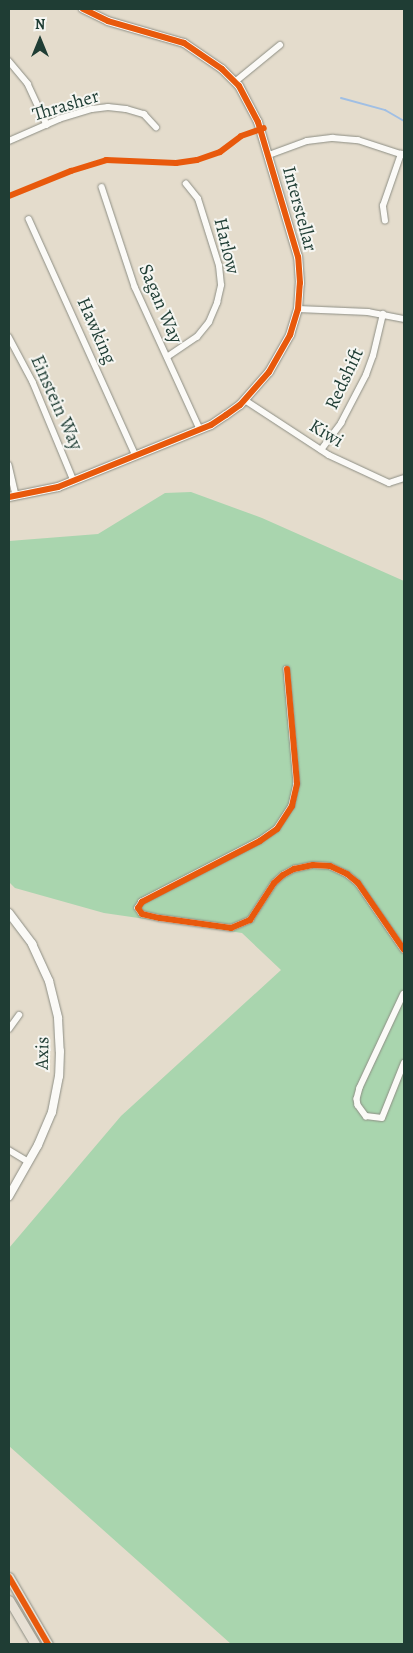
<!DOCTYPE html>
<style>
body{margin:0}
#map{position:relative;width:413px;height:1653px;overflow:hidden;background:#e4dccc;font-family:Alegreya,serif}
div>[style]{position:absolute}
[style*='--x']{left:calc(var(--x)*1px);top:calc(var(--y)*1px);width:calc(var(--w)*1px);rotate:calc(var(--a)*1deg)}
.green>*{inset:0;background:#a9d5ae}
.stream>*{height:2px;margin:-1px;padding:0 1px;transform-origin:1px;border-radius:1px;background:#a0bfe4}
.roads{filter:drop-shadow(0 0 1px #8d8e84) drop-shadow(0 0 1px #8d8e84)}
.minor>*{height:5.5px;margin:-2.75px;padding:0 2.75px;transform-origin:2.75px;border-radius:2.75px;background:#fbfaf7}
.tertiary>*{height:8px;margin:-4px;padding:0 4px;transform-origin:4px;border-radius:4px;background:#fbfaf7}
.primary>*{height:9px;margin:-4.5px;padding:0 4.5px;transform-origin:4.5px;border-radius:4.5px;background:#e7e0d4}
.cycleway>*{height:6px;margin:-3px;padding:0 3px;transform-origin:3px;border-radius:3px;background:#e8590c}
span{translate:-50% -50%;white-space:nowrap;text-align:center;line-height:1.15;-webkit-text-stroke:4px #f6f6f2;paint-order:stroke}
.street-label{font-size:19px;color:#1f3d34}
.frame{position:absolute;inset:0;border:10px solid #1f3d34;pointer-events:none}
.north{position:absolute;left:15px;top:15px;width:50px;height:50px;-webkit-text-stroke:4px #f6f6f2;paint-order:stroke;rotate:0deg;font-size:14px;font-weight:700;line-height:20px;text-align:center;color:#1f3d34}
.north::after{content:'';display:block;margin:auto;width:18px;height:22px;background:#1f3d34;clip-path:polygon(50% 0,100% 100%,50% 72%,0 100%)}
</style>
<div id="map">
<div class="green">
<div style="clip-path:polygon(191px 492px,262px 518px,404px 581px,404px 1644px,231px 1644px,9px 1446px,9px 1248px,121px 1116px,281px 970px,242px 933px,104px 913px,15px 888px,9px 882px,9px 541px,98px 534px,165px 493px)"></div>
</div>
<div class="stream">
<div style="--x:341;--y:98;--w:46;--a:15.3"></div>
<div style="--x:385;--y:110;--w:22;--a:30"></div>
</div>
<div class="roads">
<div class="minor">
<div style="--x:9;--y:61;--w:30;--a:50"></div>
<div style="--x:28;--y:84;--w:45;--a:65.1"></div>
<div style="--x:235;--y:82;--w:58;--a:-39.4"></div>
<div style="--x:9;--y:141;--w:55;--a:-23.7"></div>
<div style="--x:59;--y:119;--w:34;--a:-17"></div>
<div style="--x:92;--y:109;--w:16;--a:-7"></div>
<div style="--x:108;--y:107;--w:18;--a:6"></div>
<div style="--x:126;--y:109;--w:19;--a:16"></div>
<div style="--x:144;--y:114;--w:18;--a:47"></div>
<div style="--x:269;--y:155;--w:40;--a:-20.2"></div>
<div style="--x:307;--y:141;--w:26;--a:-7"></div>
<div style="--x:333;--y:138;--w:25;--a:5"></div>
<div style="--x:358;--y:140;--w:48;--a:18.1"></div>
<div style="--x:102;--y:187;--w:105;--a:71.7"></div>
<div style="--x:135;--y:287;--w:156;--a:65.4"></div>
<div style="--x:29;--y:219;--w:260;--a:65.7"></div>
<div style="--x:385;--y:221;--w:15;--a:-98"></div>
<div style="--x:383;--y:206;--w:55;--a:-70.9"></div>
<div style="--x:298;--y:309;--w:70;--a:2.5"></div>
<div style="--x:368;--y:312;--w:37;--a:11"></div>
<div style="--x:9;--y:337;--w:51;--a:61.9"></div>
<div style="--x:33;--y:382;--w:107;--a:67.5"></div>
<div style="--x:167;--y:357;--w:36;--a:-34"></div>
<div style="--x:197;--y:337;--w:19;--a:-51"></div>
<div style="--x:209;--y:322;--w:21;--a:-67"></div>
<div style="--x:217;--y:303;--w:18;--a:-77"></div>
<div style="--x:221;--y:285;--w:19;--a:-96"></div>
<div style="--x:219;--y:266;--w:70;--a:-107.4"></div>
<div style="--x:198;--y:199;--w:19;--a:-129"></div>
<div style="--x:245;--y:400;--w:100;--a:33.2"></div>
<div style="--x:329;--y:455;--w:66;--a:25"></div>
<div style="--x:389;--y:483;--w:16;--a:-18"></div>
<div style="--x:321;--y:450;--w:34;--a:-53"></div>
<div style="--x:341;--y:423;--w:54;--a:-62.5"></div>
<div style="--x:366;--y:375;--w:20;--a:-70"></div>
<div style="--x:373;--y:356;--w:43;--a:-76.6"></div>
<div style="--x:9;--y:465;--w:32;--a:77"></div>
<div style="--x:287;--y:669;--w:115;--a:85"></div>
<div style="--x:297;--y:784;--w:23;--a:103"></div>
<div style="--x:292;--y:806;--w:27;--a:123"></div>
<div style="--x:277;--y:829;--w:21;--a:145"></div>
<div style="--x:260;--y:841;--w:133;--a:152.7"></div>
<div style="--x:142;--y:902;--w:7;--a:124"></div>
<div style="--x:138;--y:908;--w:7;--a:56"></div>
<div style="--x:142;--y:914;--w:18;--a:13"></div>
<div style="--x:160;--y:918;--w:72;--a:8"></div>
<div style="--x:231;--y:928;--w:21;--a:-23"></div>
<div style="--x:250;--y:920;--w:44;--a:-57"></div>
<div style="--x:274;--y:883;--w:12;--a:-42"></div>
<div style="--x:283;--y:875;--w:13;--a:-29"></div>
<div style="--x:294;--y:869;--w:19;--a:-12"></div>
<div style="--x:313;--y:865;--w:17;--a:3"></div>
<div style="--x:330;--y:866;--w:19;--a:25"></div>
<div style="--x:347;--y:874;--w:14;--a:39"></div>
<div style="--x:358;--y:883;--w:81;--a:55.5"></div>
<div style="--x:404;--y:994;--w:104;--a:115.1"></div>
<div style="--x:360;--y:1088;--w:11;--a:105"></div>
<div style="--x:357;--y:1099;--w:6;--a:81"></div>
<div style="--x:358;--y:1105;--w:14;--a:54"></div>
<div style="--x:366;--y:1116;--w:16;--a:7"></div>
<div style="--x:382;--y:1118;--w:59;--a:-68.2"></div>
<div style="--x:9;--y:1029;--w:17;--a:-54"></div>
<div style="--x:9;--y:1150;--w:23;--a:31"></div>
</div>
<div class="tertiary">
<div style="--x:9;--y:497;--w:50;--a:-11.5"></div>
<div style="--x:58;--y:487;--w:165;--a:-22.1"></div>
<div style="--x:211;--y:425;--w:18;--a:-34"></div>
<div style="--x:226;--y:415;--w:17;--a:-36"></div>
<div style="--x:240;--y:405;--w:44;--a:-48.7"></div>
<div style="--x:269;--y:372;--w:43;--a:-60.4"></div>
<div style="--x:290;--y:335;--w:27;--a:-73"></div>
<div style="--x:298;--y:309;--w:26;--a:-86"></div>
<div style="--x:300;--y:283;--w:26;--a:-94"></div>
<div style="--x:298;--y:257;--w:141;--a:-106.5"></div>
<div style="--x:258;--y:122;--w:41;--a:-117.8"></div>
<div style="--x:239;--y:86;--w:24;--a:-135"></div>
<div style="--x:222;--y:69;--w:46;--a:-145.6"></div>
<div style="--x:184;--y:43;--w:79;--a:-163.9"></div>
<div style="--x:108;--y:21;--w:28;--a:-154"></div>
<div style="--x:9;--y:913;--w:39;--a:53"></div>
<div style="--x:32;--y:944;--w:41;--a:65.3"></div>
<div style="--x:49;--y:981;--w:38;--a:76"></div>
<div style="--x:58;--y:1018;--w:33;--a:87"></div>
<div style="--x:60;--y:1051;--w:25;--a:92"></div>
<div style="--x:59;--y:1076;--w:37;--a:101"></div>
<div style="--x:52;--y:1112;--w:36;--a:113"></div>
<div style="--x:38;--y:1145;--w:59;--a:119.6"></div>
</div>
<div class="primary">
<div style="--x:9;--y:1577;--w:78;--a:59.8"></div>
<div style="--x:9;--y:1600;--w:51;--a:59.4"></div>
</div>
</div>
<div class="cycleway">
<div style="--x:9;--y:196;--w:67;--a:-22"></div>
<div style="--x:71;--y:171;--w:37;--a:-17"></div>
<div style="--x:106;--y:160;--w:70;--a:2.5"></div>
<div style="--x:176;--y:163;--w:21;--a:-8"></div>
<div style="--x:197;--y:160;--w:24;--a:-19"></div>
<div style="--x:220;--y:152;--w:26;--a:-37"></div>
<div style="--x:241;--y:136;--w:24;--a:-19"></div>
<div style="--x:9;--y:497;--w:50;--a:-11.5"></div>
<div style="--x:58;--y:487;--w:165;--a:-22.1"></div>
<div style="--x:211;--y:425;--w:18;--a:-34"></div>
<div style="--x:226;--y:415;--w:17;--a:-36"></div>
<div style="--x:240;--y:405;--w:44;--a:-48.7"></div>
<div style="--x:269;--y:372;--w:43;--a:-60.4"></div>
<div style="--x:290;--y:335;--w:27;--a:-73"></div>
<div style="--x:298;--y:309;--w:26;--a:-86"></div>
<div style="--x:300;--y:283;--w:26;--a:-94"></div>
<div style="--x:298;--y:257;--w:141;--a:-106.5"></div>
<div style="--x:258;--y:122;--w:41;--a:-117.8"></div>
<div style="--x:239;--y:86;--w:24;--a:-135"></div>
<div style="--x:222;--y:69;--w:46;--a:-145.6"></div>
<div style="--x:184;--y:43;--w:79;--a:-163.9"></div>
<div style="--x:108;--y:21;--w:28;--a:-154"></div>
<div style="--x:287;--y:669;--w:115;--a:85"></div>
<div style="--x:297;--y:784;--w:23;--a:103"></div>
<div style="--x:292;--y:806;--w:27;--a:123"></div>
<div style="--x:277;--y:829;--w:21;--a:145"></div>
<div style="--x:260;--y:841;--w:133;--a:152.7"></div>
<div style="--x:142;--y:902;--w:7;--a:124"></div>
<div style="--x:138;--y:908;--w:7;--a:56"></div>
<div style="--x:142;--y:914;--w:18;--a:13"></div>
<div style="--x:160;--y:918;--w:72;--a:8"></div>
<div style="--x:231;--y:928;--w:21;--a:-23"></div>
<div style="--x:250;--y:920;--w:44;--a:-57"></div>
<div style="--x:274;--y:883;--w:12;--a:-42"></div>
<div style="--x:283;--y:875;--w:13;--a:-29"></div>
<div style="--x:294;--y:869;--w:19;--a:-12"></div>
<div style="--x:313;--y:865;--w:17;--a:3"></div>
<div style="--x:330;--y:866;--w:19;--a:25"></div>
<div style="--x:347;--y:874;--w:14;--a:39"></div>
<div style="--x:358;--y:883;--w:81;--a:55.5"></div>
<div style="--x:9;--y:1577;--w:78;--a:59.8"></div>
</div>
<div class="street-label">
<span style="left:66px;top:106px;rotate:-17deg">Thrasher</span>
<span style="left:299px;top:209px;rotate:75deg">Interstellar</span>
<span style="left:226px;top:246px;rotate:76deg">Harlow</span>
<span style="left:160px;top:304px;rotate:67deg">Sagan Way</span>
<span style="left:96px;top:331px;rotate:66deg">Hawking</span>
<span style="left:345px;top:379px;rotate:-65deg">Redshift</span>
<span style="left:56px;top:403px;rotate:66deg">Einstein Way</span>
<span style="left:326px;top:434px;rotate:31deg">Kiwi</span>
<span style="left:43px;top:1053px;rotate:-89deg">Axis</span>
</div>
<div class="frame"></div>
<div class="north">N</div>
</div>
